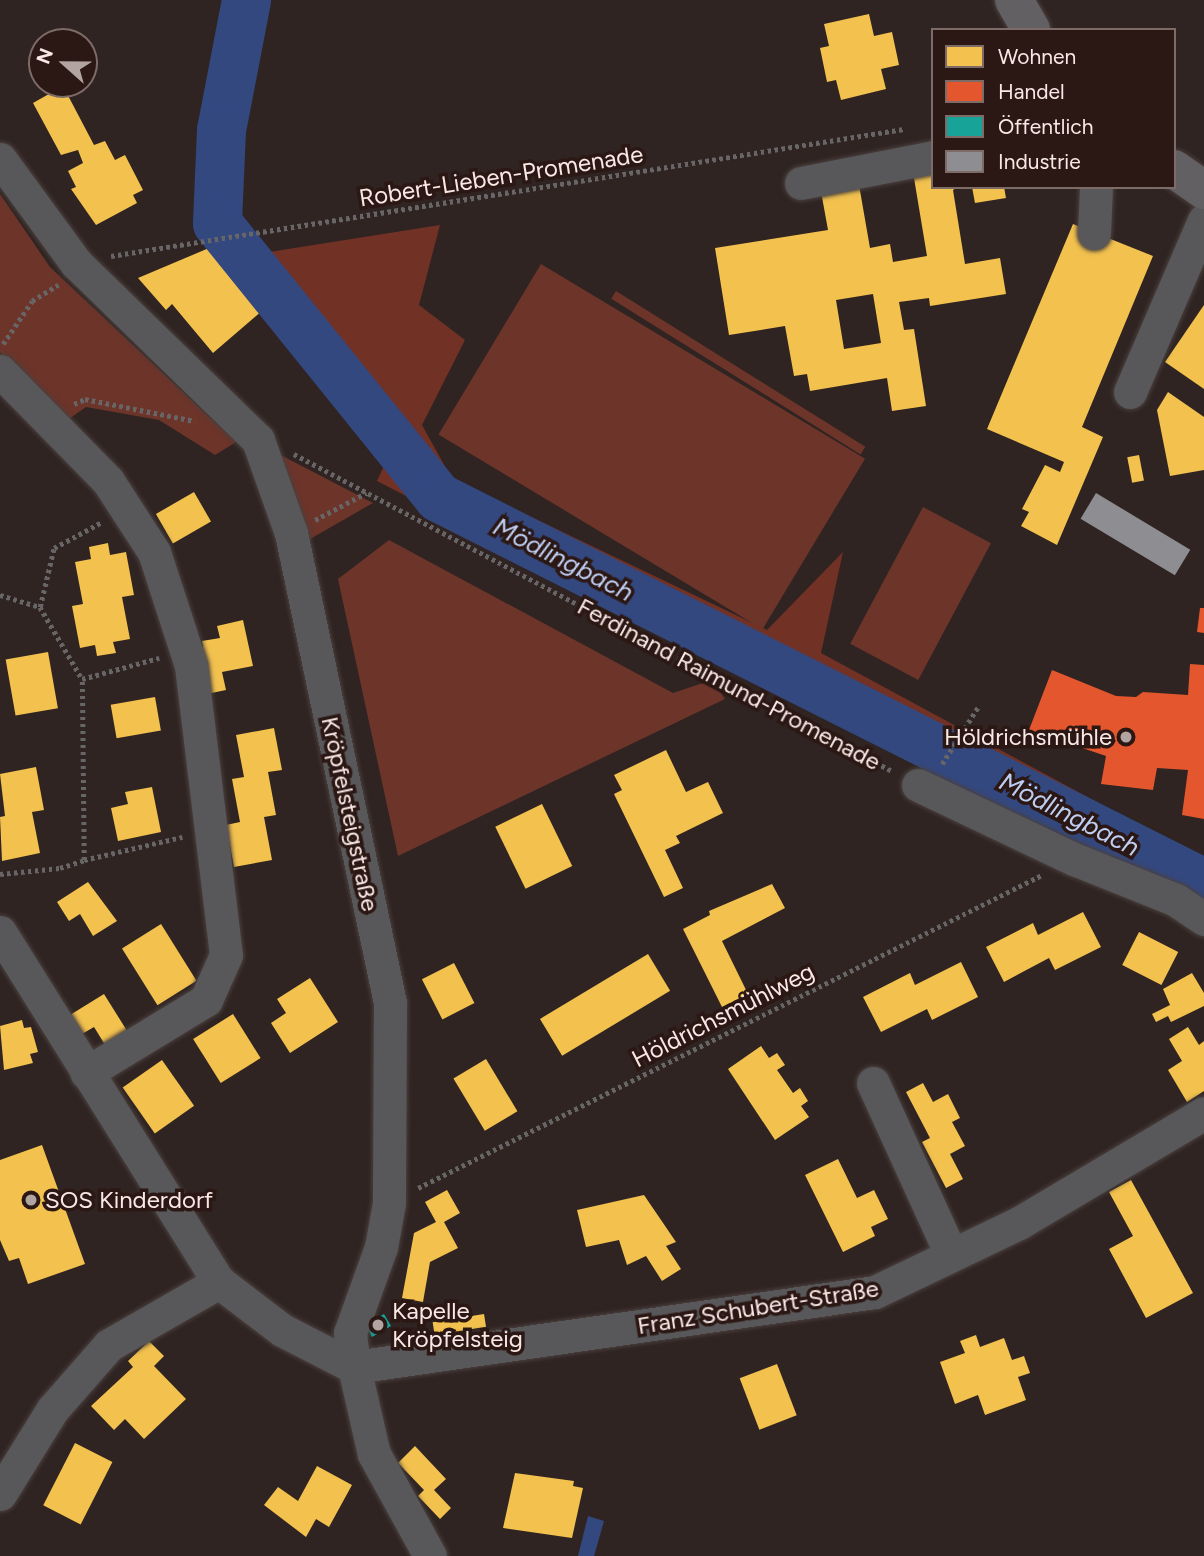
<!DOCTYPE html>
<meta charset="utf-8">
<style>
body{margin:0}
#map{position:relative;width:1204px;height:1556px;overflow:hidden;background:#2f2422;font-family:Figtree,sans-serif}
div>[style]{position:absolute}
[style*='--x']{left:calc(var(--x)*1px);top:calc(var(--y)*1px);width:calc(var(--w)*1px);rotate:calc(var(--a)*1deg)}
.green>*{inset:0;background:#6d342a;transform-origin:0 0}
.forest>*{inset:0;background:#723125}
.water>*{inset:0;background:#344880}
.homes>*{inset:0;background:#f2c14e;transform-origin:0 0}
.shops>*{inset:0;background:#e4572e}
.public>*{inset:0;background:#17a398;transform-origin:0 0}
.industry>*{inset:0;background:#8d8d92;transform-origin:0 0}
.river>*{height:49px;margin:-24.5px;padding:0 24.5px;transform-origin:24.5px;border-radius:24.5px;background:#344880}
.path>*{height:4.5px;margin-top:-2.25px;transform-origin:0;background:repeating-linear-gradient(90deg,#676565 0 3.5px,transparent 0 7px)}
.roads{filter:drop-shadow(0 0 2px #4a403e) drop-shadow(0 0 2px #4a403e)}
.minor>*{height:33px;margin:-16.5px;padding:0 16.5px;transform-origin:16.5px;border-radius:16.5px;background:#58585a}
.major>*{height:38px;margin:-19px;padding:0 19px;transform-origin:19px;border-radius:19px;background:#626063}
.dots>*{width:19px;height:19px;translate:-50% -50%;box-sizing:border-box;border:4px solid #2b1713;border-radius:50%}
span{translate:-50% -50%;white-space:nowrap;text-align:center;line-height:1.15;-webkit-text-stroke:7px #2b1713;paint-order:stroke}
.street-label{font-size:24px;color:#f8e9e6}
.poi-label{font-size:24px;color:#f8e9e6}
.right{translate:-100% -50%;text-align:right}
.left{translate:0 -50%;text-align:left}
.water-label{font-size:26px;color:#becef3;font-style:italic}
.legend{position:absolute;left:931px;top:28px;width:245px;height:161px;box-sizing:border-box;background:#2b1713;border:2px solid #7d6b67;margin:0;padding:9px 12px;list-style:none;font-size:21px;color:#f8e9e6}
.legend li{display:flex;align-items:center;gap:14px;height:35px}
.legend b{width:35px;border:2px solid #7d6b67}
.north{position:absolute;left:28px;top:28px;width:70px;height:70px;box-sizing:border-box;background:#2b1713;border:2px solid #7d6b67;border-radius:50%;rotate:291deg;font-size:19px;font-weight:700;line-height:28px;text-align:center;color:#f8e9e6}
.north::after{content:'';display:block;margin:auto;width:24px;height:32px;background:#b2a4a1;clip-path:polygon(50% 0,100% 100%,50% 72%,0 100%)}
</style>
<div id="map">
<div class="green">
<div style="clip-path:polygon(0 194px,50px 267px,236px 442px,215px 455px,159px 420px,86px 407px,66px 421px,4px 361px,0 352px)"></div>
<div style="left:541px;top:264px;width:378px;height:199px;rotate:31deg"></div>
<div style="left:616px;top:291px;width:294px;height:9px;rotate:32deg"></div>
<div style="clip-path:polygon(273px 451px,373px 503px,303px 543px)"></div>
<div style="left:923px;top:507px;width:77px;height:155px;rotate:28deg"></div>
<div style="clip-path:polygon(389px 540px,673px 693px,712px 680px,725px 699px,398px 856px,338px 579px)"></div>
</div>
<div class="forest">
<div style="clip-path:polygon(440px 225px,419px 305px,465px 340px,422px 425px,452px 479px,767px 630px,843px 552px,821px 653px,1204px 860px,1204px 899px,1173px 892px,377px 481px,401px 429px,263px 253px)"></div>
</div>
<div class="water">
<div style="clip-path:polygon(588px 1516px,604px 1521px,594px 1556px,578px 1556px)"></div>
</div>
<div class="homes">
<div style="clip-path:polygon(869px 14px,874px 36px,892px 32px,899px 65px,881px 69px,886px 89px,841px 100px,836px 80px,827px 82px,820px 48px,829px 46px,824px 24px)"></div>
<div style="clip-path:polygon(63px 86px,94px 145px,105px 141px,115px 160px,125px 155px,143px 190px,133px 195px,137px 203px,96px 225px,71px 189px,76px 187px,68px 171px,83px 163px,78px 150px,61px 155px,33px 103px)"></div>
<div style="clip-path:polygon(evenodd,933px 168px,933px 187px,958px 187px,953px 190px,965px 264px,1000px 258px,1006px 294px,930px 306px,929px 298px,899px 302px,904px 330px,914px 329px,926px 406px,892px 411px,887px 378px,810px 391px,807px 374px,794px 376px,785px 326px,729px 335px,715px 248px,828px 230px,820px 186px,858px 179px,870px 248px,890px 244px,893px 262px,927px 256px,913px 172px,933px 168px,873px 294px,881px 343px,844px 349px,836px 300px,873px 294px)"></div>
<div style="clip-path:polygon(972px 187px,1004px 187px,1006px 198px,975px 203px)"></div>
<div style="clip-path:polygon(1073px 224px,1153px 256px,1082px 427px,1103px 437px,1057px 545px,1021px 526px,1029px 512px,1022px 509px,1045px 465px,1060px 472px,1064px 462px,987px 429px)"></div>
<div style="clip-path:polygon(209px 248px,263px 310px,213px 353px,172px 304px,166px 310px,138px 278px)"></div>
<div style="clip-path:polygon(1204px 305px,1204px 389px,1165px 362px)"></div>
<div style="clip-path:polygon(1168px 392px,1204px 417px,1204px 470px,1170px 476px,1157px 410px)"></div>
<div style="left:1139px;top:455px;width:26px;height:12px;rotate:79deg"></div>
<div style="left:194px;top:492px;width:34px;height:44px;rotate:60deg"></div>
<div style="clip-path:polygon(108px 543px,110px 555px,126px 552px,134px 595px,122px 597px,130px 639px,113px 642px,116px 653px,97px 656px,95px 645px,80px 648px,72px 606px,83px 604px,75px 562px,91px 559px,89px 547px)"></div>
<div style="clip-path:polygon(243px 620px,253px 666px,222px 672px,226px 690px,202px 695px,193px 649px,203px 647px,202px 641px,220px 638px,217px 626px)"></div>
<div style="left:48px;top:652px;width:57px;height:43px;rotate:80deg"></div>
<div style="left:155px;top:697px;width:34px;height:45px;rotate:80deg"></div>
<div style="clip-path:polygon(274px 728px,282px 770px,268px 772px,276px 815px,264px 817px,272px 860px,234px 867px,226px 825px,240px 822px,232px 779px,244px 777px,236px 735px)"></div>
<div style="clip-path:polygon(666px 750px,686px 792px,708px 782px,723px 813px,676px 836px,680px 843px,665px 850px,683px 888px,664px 897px,614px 794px,622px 790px,614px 775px)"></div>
<div style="clip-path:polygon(36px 767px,44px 810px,32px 812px,40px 853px,2px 861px,0 817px,5px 816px,0 774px)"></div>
<div style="clip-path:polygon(152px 787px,161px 832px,118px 841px,111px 808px,128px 804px,125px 792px)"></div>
<div style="left:542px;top:804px;width:69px;height:52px;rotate:64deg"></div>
<div style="clip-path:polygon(88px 882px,117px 921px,93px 936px,80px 914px,69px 921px,57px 902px)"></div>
<div style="clip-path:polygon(772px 884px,785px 908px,722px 941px,748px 994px,722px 1007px,683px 929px,710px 915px,709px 911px)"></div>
<div style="clip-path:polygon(1083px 912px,1101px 947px,1055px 970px,1049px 958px,1004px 982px,986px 947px,1033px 923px,1038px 935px)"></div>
<div style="left:161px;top:924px;width:67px;height:46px;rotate:58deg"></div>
<div style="left:1139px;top:932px;width:44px;height:37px;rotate:27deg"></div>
<div style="left:648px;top:954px;width:43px;height:126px;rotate:59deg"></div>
<div style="clip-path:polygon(961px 962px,978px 997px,932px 1020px,927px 1009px,881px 1032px,863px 997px,910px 973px,915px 985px)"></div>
<div style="left:454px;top:963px;width:45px;height:36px;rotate:63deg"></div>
<div style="clip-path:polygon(1192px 973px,1204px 993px,1204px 1006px,1171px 1022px,1168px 1016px,1156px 1022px,1152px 1014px,1170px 1005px,1163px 989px)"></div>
<div style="clip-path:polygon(310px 978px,338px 1022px,290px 1053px,271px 1023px,286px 1013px,277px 999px)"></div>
<div style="clip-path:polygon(104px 994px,129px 1034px,107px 1048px,94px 1027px,82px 1034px,70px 1015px)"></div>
<div style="left:233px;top:1014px;width:52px;height:47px;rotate:58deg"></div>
<div style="clip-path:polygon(22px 1020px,24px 1028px,31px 1027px,38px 1052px,30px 1054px,33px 1063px,4px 1070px,0 1026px)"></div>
<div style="clip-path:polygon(1188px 1027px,1199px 1045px,1204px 1041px,1204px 1091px,1187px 1102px,1168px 1070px,1182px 1061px,1169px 1039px)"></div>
<div style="clip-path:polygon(761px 1046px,769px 1058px,777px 1053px,785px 1065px,777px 1070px,793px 1093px,800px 1088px,808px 1101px,801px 1106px,809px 1117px,775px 1140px,728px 1069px)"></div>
<div style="left:486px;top:1059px;width:61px;height:38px;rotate:59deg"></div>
<div style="left:162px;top:1060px;width:56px;height:48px;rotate:55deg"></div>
<div style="clip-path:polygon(923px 1083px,933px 1102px,948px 1094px,960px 1118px,952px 1122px,965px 1146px,950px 1154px,963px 1179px,946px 1188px,922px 1142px,930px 1138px,906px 1092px)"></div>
<div style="clip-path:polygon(42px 1145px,85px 1264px,28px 1284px,19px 1258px,9px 1261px,0 1240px,0 1160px)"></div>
<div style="clip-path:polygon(838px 1159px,857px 1198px,874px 1190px,888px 1219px,871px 1227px,875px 1236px,843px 1252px,805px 1175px)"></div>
<div style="clip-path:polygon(1131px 1180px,1193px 1293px,1146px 1318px,1109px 1249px,1133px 1236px,1109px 1192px)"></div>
<div style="clip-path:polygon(447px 1190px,460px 1213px,444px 1222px,458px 1248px,430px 1262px,423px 1302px,402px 1298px,414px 1233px,436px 1222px,425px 1202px)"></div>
<div style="clip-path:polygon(644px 1195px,676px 1242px,666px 1246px,681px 1269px,662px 1281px,646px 1256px,627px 1265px,619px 1240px,586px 1247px,577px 1210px)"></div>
<div style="left:484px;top:1314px;width:13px;height:52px;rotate:81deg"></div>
<div style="clip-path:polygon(976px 1335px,980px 1347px,1004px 1338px,1012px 1360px,1024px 1356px,1030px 1373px,1018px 1377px,1026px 1400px,985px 1415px,978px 1395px,955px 1404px,940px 1362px,965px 1353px,960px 1341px)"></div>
<div style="clip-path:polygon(149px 1341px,164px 1356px,154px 1366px,186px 1399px,144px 1439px,125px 1419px,114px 1430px,91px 1406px,133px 1367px,128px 1361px)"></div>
<div style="left:777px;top:1364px;width:55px;height:40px;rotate:69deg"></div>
<div style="left:75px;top:1443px;width:42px;height:70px;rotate:27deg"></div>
<div style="clip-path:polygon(415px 1446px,446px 1479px,434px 1490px,451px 1508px,440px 1519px,418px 1496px,424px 1490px,398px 1463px)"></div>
<div style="clip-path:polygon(317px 1466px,352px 1485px,329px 1527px,316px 1519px,306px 1537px,264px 1505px,278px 1487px,298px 1501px)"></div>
<div style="clip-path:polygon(515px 1473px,574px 1481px,573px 1486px,583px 1488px,572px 1538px,503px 1528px)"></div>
</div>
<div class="shops">
<div style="clip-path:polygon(1200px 608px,1204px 608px,1204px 633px,1197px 632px)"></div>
<div style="clip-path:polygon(1190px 664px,1204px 665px,1204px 819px,1182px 815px,1188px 770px,1157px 768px,1153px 790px,1101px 784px,1106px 756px,1029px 730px,1052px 670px,1116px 696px,1136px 697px,1143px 692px,1188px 695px)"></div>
</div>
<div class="public">
<div style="left:384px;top:1314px;width:14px;height:22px;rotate:60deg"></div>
</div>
<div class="industry">
<div style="left:1096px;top:493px;width:110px;height:30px;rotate:31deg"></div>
</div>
<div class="river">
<div style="--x:246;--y:0;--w:132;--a:100.9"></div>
<div style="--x:221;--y:130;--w:93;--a:92.5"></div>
<div style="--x:217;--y:223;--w:352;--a:51.1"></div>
<div style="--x:438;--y:497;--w:858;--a:26.74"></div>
</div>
<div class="path">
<div style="--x:111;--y:256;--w:803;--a:-9.1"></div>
<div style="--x:3;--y:344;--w:52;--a:-56"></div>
<div style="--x:32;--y:301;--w:31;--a:-32"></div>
<div style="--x:74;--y:404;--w:12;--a:-24"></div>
<div style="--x:85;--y:399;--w:112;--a:11.3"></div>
<div style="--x:294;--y:454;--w:677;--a:27.93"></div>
<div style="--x:315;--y:520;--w:58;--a:-27.9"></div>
<div style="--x:0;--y:595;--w:42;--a:16.7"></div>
<div style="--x:40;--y:607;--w:83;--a:59.7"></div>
<div style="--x:40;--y:607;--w:61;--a:-76.7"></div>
<div style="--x:54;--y:548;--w:55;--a:-28.4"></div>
<div style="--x:942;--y:764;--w:67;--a:-57.7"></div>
<div style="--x:84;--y:860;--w:101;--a:-13.2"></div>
<div style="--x:0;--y:874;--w:60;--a:-5.7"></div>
<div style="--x:60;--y:868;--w:25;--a:-18"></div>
<div style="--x:84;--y:860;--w:181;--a:-90.6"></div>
<div style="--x:82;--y:679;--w:80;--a:-15.3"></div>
<div style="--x:418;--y:1188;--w:698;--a:-26.64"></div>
</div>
<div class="roads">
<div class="minor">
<div style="--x:0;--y:159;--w:129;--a:53.8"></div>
<div style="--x:76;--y:263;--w:254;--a:44.2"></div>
<div style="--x:258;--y:440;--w:99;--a:70.5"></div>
<div style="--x:291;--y:533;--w:480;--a:78.1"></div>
<div style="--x:390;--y:1003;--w:200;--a:90.3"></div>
<div style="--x:389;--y:1203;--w:45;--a:100.3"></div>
<div style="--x:381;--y:1247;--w:91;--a:109.8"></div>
<div style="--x:350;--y:1333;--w:34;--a:83"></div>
<div style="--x:354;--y:1367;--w:89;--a:77.1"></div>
<div style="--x:374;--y:1454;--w:116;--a:61.2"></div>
<div style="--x:801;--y:183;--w:135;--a:-11.1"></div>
<div style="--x:1094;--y:233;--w:46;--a:-87.5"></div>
<div style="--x:0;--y:371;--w:154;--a:45.5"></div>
<div style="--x:108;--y:481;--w:85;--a:57.1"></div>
<div style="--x:154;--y:552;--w:120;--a:72"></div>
<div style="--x:191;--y:666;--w:291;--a:83.1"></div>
<div style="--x:226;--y:955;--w:49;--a:114"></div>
<div style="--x:206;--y:1000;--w:140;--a:148.7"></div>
<div style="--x:1130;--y:392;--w:187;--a:-66.7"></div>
<div style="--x:918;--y:785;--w:173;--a:25.4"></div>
<div style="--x:1074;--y:859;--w:110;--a:21.9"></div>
<div style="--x:1176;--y:900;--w:34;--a:34"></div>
<div style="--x:0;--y:932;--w:413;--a:58"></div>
<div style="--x:219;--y:1282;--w:79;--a:37.3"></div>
<div style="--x:282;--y:1330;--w:81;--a:27.2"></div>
<div style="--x:873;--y:1083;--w:188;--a:65.5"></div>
<div style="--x:354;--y:1367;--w:526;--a:-8.19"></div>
<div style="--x:875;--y:1292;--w:160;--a:-25.6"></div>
<div style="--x:1019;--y:1223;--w:215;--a:-30.7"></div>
<div style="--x:0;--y:1494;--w:99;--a:-58.2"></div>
<div style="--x:52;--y:1410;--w:86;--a:-48.8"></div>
<div style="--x:109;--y:1345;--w:127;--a:-29.8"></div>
</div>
<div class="major">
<div style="--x:1014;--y:0;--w:34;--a:60"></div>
<div style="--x:1174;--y:169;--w:37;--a:35"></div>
</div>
</div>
<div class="dots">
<div style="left:1126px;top:737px;background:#b2a4a1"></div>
<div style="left:31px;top:1200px;background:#b2a4a1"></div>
<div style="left:378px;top:1325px;background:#b2a4a1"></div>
</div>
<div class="street-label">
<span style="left:501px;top:176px;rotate:-9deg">Robert-Lieben-Promenade</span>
<span style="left:729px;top:684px;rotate:28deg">Ferdinand Raimund-Promenade</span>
<span style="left:350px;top:814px;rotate:78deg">Kröpfelsteigstraße</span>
<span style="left:723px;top:1015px;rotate:-27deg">Höldrichsmühlweg</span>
<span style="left:758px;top:1307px;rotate:-9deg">Franz Schubert-Straße</span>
</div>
<div class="poi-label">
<span class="right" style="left:1112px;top:737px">Höldrichsmühle</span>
<span class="left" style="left:45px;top:1200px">SOS Kinderdorf</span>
<span class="left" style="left:392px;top:1325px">Kapelle<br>Kröpfelsteig</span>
</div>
<div class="water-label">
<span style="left:563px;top:560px;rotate:27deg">Mödlingbach</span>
<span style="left:1069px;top:815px;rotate:27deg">Mödlingbach</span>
</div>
<ul class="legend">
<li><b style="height:19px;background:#f2c14e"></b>Wohnen</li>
<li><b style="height:19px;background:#e4572e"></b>Handel</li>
<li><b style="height:19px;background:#17a398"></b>Öffentlich</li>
<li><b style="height:19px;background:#8d8d92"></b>Industrie</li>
</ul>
<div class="north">N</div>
</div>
